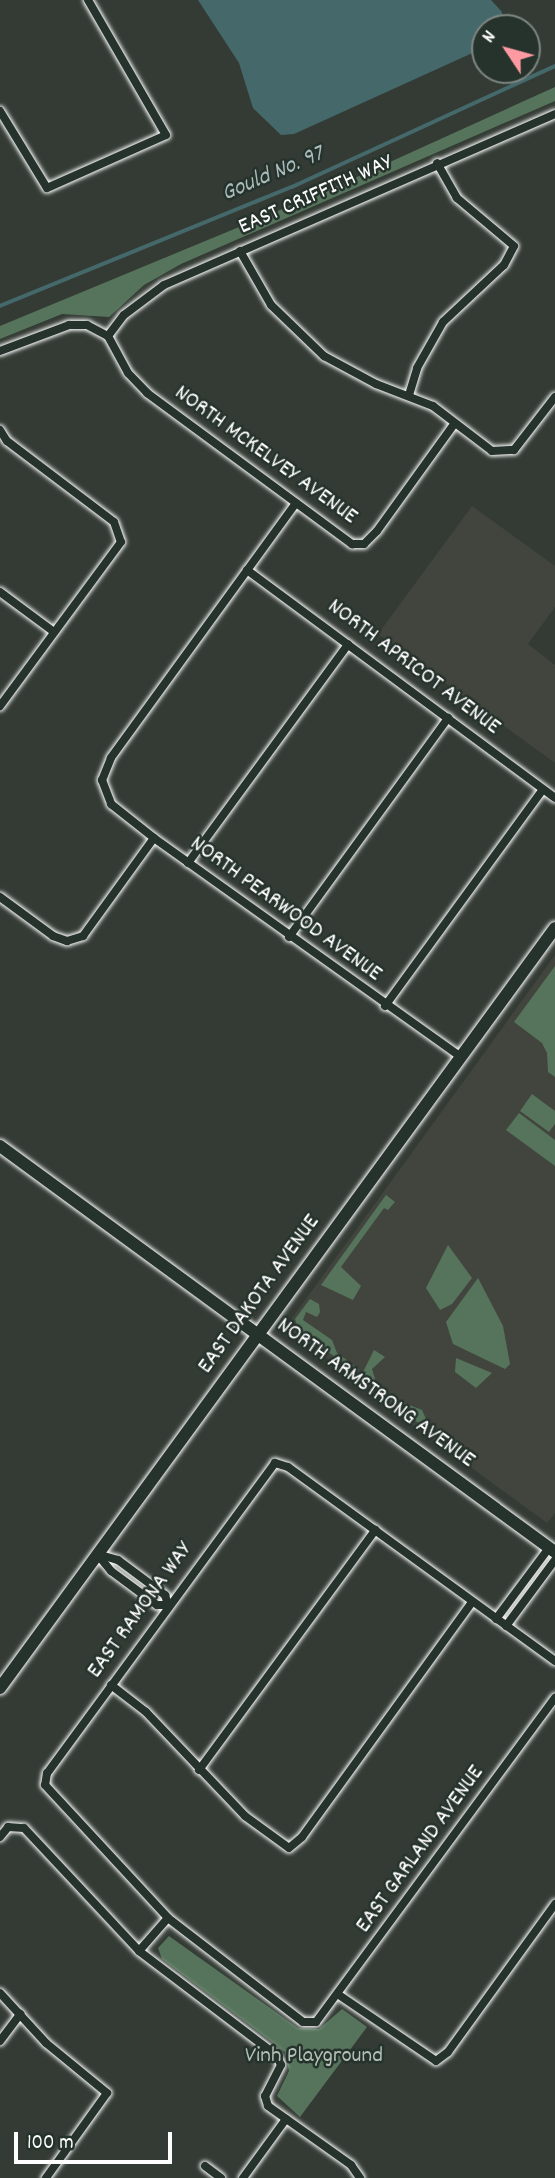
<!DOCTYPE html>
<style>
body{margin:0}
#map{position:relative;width:555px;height:2178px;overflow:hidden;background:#333b34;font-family:Dekko,sans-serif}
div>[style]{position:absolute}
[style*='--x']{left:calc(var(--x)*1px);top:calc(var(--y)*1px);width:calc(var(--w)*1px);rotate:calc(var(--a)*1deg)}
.built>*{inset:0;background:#42453d}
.green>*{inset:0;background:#56745c}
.water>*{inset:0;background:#45696b}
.stream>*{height:3.5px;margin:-1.75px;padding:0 1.75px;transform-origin:1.75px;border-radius:1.75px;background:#45696b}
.roads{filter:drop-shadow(0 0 2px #fff) drop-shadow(0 0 2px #fff)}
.street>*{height:8px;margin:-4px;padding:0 4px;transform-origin:4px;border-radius:4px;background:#26332d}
.secondary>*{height:12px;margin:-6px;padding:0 6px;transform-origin:6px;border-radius:6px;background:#26332d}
span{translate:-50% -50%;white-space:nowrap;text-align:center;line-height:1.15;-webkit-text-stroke:5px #26332d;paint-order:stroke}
.street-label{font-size:23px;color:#fff}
.park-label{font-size:23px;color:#b3c0b6}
.water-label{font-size:24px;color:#abbcbc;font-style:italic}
.north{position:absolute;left:471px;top:14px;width:70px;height:70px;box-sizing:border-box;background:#26332d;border:2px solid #7d8581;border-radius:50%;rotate:306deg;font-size:19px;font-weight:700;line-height:28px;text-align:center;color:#fff}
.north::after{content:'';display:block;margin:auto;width:24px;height:32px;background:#ff9aa2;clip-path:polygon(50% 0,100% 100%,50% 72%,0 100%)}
.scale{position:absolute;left:14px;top:2132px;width:158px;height:32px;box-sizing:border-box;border:4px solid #fff;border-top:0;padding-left:9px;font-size:21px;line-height:24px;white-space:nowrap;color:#fff;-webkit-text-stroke:5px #26332d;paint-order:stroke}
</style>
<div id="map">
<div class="built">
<div style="clip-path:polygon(472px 506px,555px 566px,555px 607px,528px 644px,555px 665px,555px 763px,378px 634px)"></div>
<div style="clip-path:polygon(555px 955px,555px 1513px,547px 1523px,394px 1411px,294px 1332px,290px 1321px)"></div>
</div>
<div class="green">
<div style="clip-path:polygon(555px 87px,555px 101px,181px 264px,144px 285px,109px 317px,62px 314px,0 339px,0 326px,326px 191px)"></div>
<div style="clip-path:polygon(555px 966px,555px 1077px,548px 1072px,547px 1053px,542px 1043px,514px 1022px)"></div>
<div style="clip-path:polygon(532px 1094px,555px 1111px,555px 1124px,549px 1132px,520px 1111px)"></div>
<div style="clip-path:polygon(519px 1113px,555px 1140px,555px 1166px,506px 1130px)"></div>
<div style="clip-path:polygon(386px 1195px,395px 1202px,388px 1210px,384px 1208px,341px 1267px,361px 1286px,353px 1300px,321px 1285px)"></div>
<div style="clip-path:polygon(448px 1245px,472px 1278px,452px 1304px,440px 1310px,426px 1288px)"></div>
<div style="clip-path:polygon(478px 1278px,503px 1326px,510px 1364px,505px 1369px,453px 1344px,446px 1322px)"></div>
<div style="clip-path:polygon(310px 1299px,319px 1304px,320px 1312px,317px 1317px,306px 1312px,303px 1320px,332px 1340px,337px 1353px,359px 1369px,357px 1373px,298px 1330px,295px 1319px)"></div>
<div style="clip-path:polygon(374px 1350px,385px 1357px,372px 1369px,376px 1382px,392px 1398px,422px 1410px,433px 1435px,361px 1376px)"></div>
<div style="clip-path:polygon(456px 1358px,492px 1373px,476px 1388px,455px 1372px)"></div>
<div style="clip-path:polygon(169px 1936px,298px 2028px,319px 2029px,342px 2009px,367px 2027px,300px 2117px,277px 2096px,289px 2071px,285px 2052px,162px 1959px,158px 1948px)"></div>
</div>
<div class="water">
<div style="clip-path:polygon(198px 0,491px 0,502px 12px,503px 28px,485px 28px,485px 47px,479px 50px,294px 134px,281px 135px,253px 108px,239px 63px)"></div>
</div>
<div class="stream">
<div style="--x:0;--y:306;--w:315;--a:-22.2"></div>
<div style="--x:292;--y:187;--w:289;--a:-24.7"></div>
</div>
<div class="roads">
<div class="street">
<div style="--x:0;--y:111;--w:90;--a:58.6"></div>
<div style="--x:47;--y:188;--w:130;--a:-24"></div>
<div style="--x:166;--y:135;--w:156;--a:-120"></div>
<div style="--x:240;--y:251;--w:62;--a:60.1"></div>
<div style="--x:271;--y:305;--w:74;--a:43.9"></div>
<div style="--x:324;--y:356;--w:59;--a:28.3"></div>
<div style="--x:376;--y:384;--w:61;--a:21.1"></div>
<div style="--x:433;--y:406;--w:74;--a:37.3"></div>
<div style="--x:492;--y:451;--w:22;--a:-3"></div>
<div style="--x:514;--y:450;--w:67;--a:-52.3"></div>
<div style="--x:108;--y:336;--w:26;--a:-53"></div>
<div style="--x:124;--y:315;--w:50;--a:-36.9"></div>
<div style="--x:164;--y:285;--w:427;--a:-23.6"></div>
<div style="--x:108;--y:336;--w:42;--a:61.6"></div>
<div style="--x:128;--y:373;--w:28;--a:46"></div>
<div style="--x:147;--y:393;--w:255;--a:36.4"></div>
<div style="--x:352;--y:544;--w:12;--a:0"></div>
<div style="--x:364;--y:544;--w:18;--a:-45"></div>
<div style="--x:377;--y:531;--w:133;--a:-54.2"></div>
<div style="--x:0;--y:351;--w:74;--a:-20.6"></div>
<div style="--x:69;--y:325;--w:18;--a:0"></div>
<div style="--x:87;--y:325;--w:24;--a:28"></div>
<div style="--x:409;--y:395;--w:28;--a:-73"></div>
<div style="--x:417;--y:368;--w:53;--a:-60.5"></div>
<div style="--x:443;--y:322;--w:83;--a:-43.1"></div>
<div style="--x:504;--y:265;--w:21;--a:-62"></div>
<div style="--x:514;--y:246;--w:75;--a:-139.9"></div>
<div style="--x:457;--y:198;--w:40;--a:-119.7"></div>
<div style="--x:0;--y:430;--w:13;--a:58"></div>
<div style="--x:7;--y:441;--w:134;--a:37.1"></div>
<div style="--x:114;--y:522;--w:21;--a:71"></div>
<div style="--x:121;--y:542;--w:204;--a:126.4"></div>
<div style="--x:296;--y:503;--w:315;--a:126"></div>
<div style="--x:111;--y:758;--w:24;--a:112"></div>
<div style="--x:102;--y:780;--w:26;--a:69"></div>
<div style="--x:111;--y:804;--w:55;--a:38.3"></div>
<div style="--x:154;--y:838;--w:377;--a:35.5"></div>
<div style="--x:247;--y:570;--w:383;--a:36.5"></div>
<div style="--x:0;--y:592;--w:67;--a:36.5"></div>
<div style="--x:188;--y:863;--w:271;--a:-53.8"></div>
<div style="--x:0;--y:897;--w:66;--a:36.3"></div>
<div style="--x:53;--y:936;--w:15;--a:20"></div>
<div style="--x:67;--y:941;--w:17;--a:-17"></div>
<div style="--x:83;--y:936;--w:121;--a:-54.1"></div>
<div style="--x:289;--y:937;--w:271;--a:-54"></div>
<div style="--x:385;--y:1006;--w:268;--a:-53.9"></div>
<div style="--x:97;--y:1554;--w:22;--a:16"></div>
<div style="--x:118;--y:1560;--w:59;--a:36.7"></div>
<div style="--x:165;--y:1595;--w:10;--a:73"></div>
<div style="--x:168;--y:1605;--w:11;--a:180"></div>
<div style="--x:157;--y:1605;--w:57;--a:-143.5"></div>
<div style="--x:111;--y:1571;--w:22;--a:-129"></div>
<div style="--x:496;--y:1619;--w:89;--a:-53.3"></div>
<div style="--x:506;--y:1626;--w:82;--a:-53.4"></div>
<div style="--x:555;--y:1661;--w:330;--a:-144"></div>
<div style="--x:288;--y:1467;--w:14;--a:-163"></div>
<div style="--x:275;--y:1463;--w:385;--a:126.3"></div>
<div style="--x:47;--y:1773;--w:12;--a:99"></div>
<div style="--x:45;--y:1785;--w:181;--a:47.2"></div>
<div style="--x:168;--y:1918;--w:170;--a:37.6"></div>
<div style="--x:303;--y:2022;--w:13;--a:0"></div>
<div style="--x:316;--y:2022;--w:403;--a:-53.6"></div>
<div style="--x:111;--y:1685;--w:44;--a:37.6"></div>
<div style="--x:146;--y:1712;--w:144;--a:46.4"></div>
<div style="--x:245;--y:1816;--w:54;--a:36"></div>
<div style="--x:289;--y:1848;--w:17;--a:-40"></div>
<div style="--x:302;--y:1837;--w:290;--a:-54.1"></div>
<div style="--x:199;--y:1770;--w:298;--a:-53.7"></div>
<div style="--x:0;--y:1837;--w:13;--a:-51"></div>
<div style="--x:8;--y:1827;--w:16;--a:4"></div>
<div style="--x:24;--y:1828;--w:168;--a:46.9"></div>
<div style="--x:139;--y:1951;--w:172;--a:37.2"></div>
<div style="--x:276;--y:2055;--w:11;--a:63"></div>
<div style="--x:281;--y:2065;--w:35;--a:117"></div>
<div style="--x:265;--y:2096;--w:10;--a:73"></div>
<div style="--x:268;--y:2106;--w:102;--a:35.4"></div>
<div style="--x:351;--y:2165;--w:16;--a:55"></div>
<div style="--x:139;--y:1951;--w:44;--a:-48.7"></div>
<div style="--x:0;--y:1993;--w:68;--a:47.4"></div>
<div style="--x:46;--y:2043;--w:79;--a:39.3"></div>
<div style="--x:107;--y:2093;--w:105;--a:125.7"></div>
<div style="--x:339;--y:1995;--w:117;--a:34.2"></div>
<div style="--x:436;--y:2061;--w:15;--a:-37"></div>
<div style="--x:448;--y:2052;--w:183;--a:-54.1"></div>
<div style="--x:0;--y:2041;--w:34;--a:-53"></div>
<div style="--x:205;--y:2166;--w:20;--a:37"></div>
<div style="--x:243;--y:2178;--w:73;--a:-53.9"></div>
</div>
<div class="secondary">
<div style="--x:0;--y:1146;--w:688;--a:36.19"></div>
<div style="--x:0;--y:1688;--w:941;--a:-53.86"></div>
</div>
</div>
<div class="street-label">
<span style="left:316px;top:196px;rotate:-24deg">EAST CRIFFITH WAY</span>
<span style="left:265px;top:456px;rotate:36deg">NORTH MCKELVEY AVENUE</span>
<span style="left:413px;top:668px;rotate:37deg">NORTH APRICOT AVENUE</span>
<span style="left:285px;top:910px;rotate:36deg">NORTH PEARWOOD AVENUE</span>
<span style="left:260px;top:1295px;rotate:-54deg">EAST DAKOTA AVENUE</span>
<span style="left:375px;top:1394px;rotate:36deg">NORTH ARMSTRONG AVENUE</span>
<span style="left:141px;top:1611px;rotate:-54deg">EAST RAMONA WAY</span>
<span style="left:421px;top:1850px;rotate:-54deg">EAST GARLAND AVENUE</span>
</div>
<div class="park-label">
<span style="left:314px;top:2057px">Vinh Playground</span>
</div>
<div class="water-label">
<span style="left:273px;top:175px;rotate:-23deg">Gould No. 97</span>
</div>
<div class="north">N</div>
<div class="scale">100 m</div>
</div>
